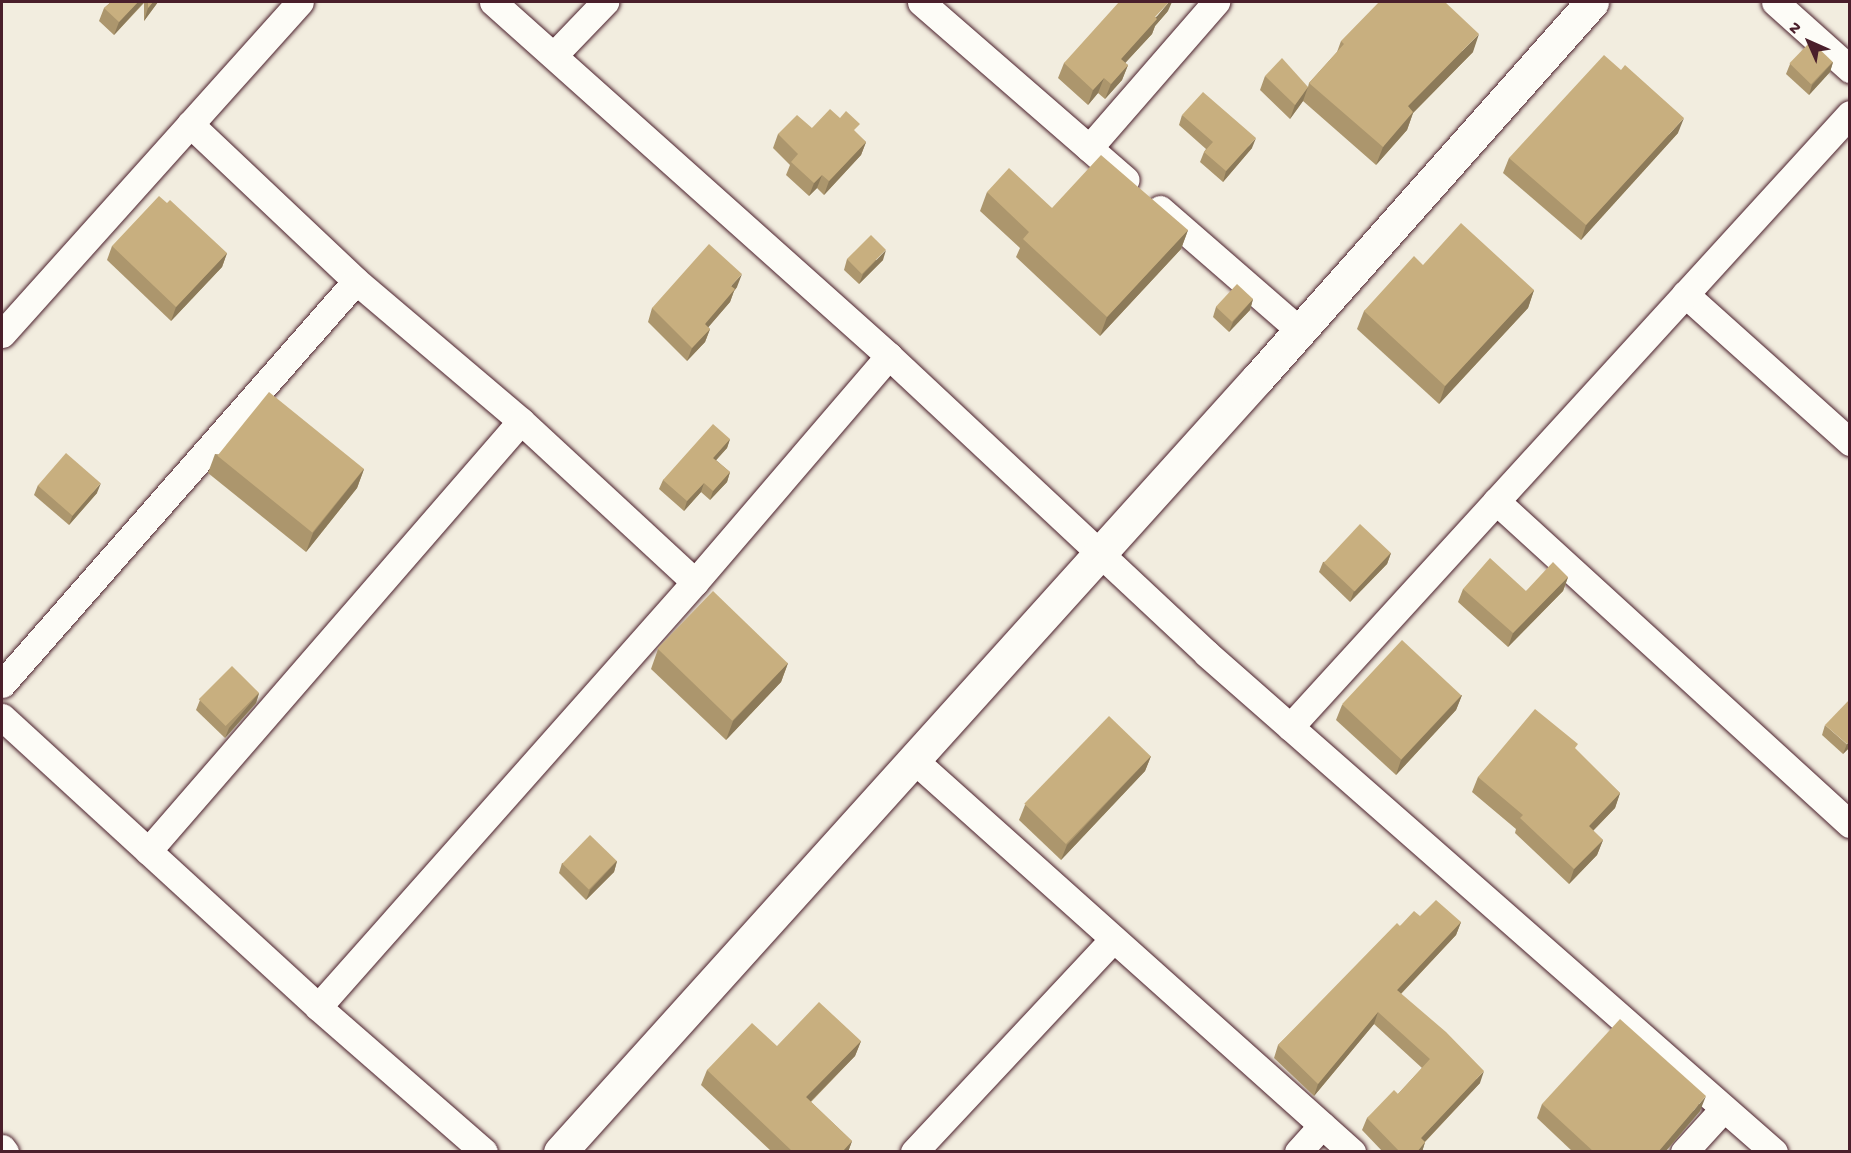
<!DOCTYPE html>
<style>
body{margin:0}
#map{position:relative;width:1851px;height:1153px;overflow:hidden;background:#f2eddf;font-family:"Gochi Hand",sans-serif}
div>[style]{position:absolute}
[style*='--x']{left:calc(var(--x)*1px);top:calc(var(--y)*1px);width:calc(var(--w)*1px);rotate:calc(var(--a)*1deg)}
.roads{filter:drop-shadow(0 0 2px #4a1f2b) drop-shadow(0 0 2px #4a1f2b)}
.street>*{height:27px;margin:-13.5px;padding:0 13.5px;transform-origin:13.5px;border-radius:13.5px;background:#fdfcf7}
.secondary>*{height:33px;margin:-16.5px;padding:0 16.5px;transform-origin:16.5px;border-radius:16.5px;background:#fdfcf7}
.wall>*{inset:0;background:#ac966d}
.shaded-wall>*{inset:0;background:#8c7a59}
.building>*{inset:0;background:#c8af7f;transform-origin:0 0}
span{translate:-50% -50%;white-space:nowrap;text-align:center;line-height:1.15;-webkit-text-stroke:6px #fdfcf7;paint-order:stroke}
.frame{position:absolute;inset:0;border:3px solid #4a1f2b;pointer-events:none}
.north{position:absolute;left:1779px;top:12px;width:60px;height:60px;-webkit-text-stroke:4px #fdfcf7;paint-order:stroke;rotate:315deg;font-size:16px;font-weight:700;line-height:24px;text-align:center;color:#4a1f2b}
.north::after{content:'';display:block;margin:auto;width:21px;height:27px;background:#4a1f2b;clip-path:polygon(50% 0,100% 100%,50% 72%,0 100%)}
</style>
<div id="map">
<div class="roads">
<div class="street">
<div style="--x:493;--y:2;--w:531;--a:41.79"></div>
<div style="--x:889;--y:356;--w:434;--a:43.1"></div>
<div style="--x:1206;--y:653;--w:756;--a:41.3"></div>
<div style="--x:921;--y:2;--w:271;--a:41"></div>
<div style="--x:1775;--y:2;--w:101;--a:41.8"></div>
<div style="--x:554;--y:55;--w:74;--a:-46.1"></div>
<div style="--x:190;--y:124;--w:228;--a:43.4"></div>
<div style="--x:356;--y:281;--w:216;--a:40.3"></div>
<div style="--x:521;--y:421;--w:237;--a:42.8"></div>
<div style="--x:1089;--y:148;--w:194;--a:-49"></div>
<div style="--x:1160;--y:209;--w:184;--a:41"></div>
<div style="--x:1685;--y:294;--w:222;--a:41.9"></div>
<div style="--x:2;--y:334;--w:446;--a:-48.1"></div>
<div style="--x:1496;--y:501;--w:479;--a:42.4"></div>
<div style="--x:2;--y:684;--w:536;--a:-48.7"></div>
<div style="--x:2;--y:717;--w:429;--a:42.5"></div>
<div style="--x:318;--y:1007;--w:220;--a:41.1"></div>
<div style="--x:1290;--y:727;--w:830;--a:-47.59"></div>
<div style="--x:914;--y:760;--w:588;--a:41.83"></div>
<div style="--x:148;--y:851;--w:569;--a:-49.06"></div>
<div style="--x:318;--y:1007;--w:568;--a:-48.43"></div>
<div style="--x:695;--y:582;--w:298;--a:-49.4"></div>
<div style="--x:2;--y:1148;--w:5;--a:53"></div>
<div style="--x:914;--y:1152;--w:291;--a:-46.9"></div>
<div style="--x:1298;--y:1152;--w:36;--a:-48"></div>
<div style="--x:1684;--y:1152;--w:59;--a:-47.7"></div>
</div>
<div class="secondary">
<div style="--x:560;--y:1152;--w:1042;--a:-47.96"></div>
<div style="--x:1258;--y:378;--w:503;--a:-48.39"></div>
</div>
</div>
<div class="wall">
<div style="clip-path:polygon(111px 2px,158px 2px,144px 21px,144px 3px,114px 35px,99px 21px,104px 8px)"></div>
<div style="clip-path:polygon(1168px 11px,1155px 26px,1152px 34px,1125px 63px,1128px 65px,1122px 80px,1105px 99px,1098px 93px,1088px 105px,1058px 78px,1064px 63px)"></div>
<div style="clip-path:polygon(1341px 41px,1473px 52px,1413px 113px,1407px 130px,1376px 165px,1303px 101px,1290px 119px,1260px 90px,1265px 76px,1308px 87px,1309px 83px,1337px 52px)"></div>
<div style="clip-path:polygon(1833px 62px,1830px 72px,1809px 95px,1786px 74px,1790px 64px)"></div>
<div style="clip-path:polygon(1182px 115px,1252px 148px,1223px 182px,1200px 162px,1204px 152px,1206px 149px,1179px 125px)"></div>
<div style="clip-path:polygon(840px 118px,866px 142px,861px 155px,824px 195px,817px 188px,809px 196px,786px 175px,790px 165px,773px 148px,778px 134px,812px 128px)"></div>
<div style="clip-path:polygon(1678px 133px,1581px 240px,1503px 173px,1509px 158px)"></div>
<div style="clip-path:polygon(987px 192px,1052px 208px,1188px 230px,1181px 249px,1100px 336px,1016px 257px,1020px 248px,980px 211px)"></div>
<div style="clip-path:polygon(112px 246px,227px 253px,222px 267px,171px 321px,107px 260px)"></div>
<div style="clip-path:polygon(847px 259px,883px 260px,859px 284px,844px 270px)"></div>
<div style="clip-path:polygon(1423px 265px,1534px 290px,1528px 308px,1439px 404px,1357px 329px,1364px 311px)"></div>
<div style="clip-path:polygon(737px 287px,734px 291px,730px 302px,708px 327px,710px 329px,705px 342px,687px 361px,648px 322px,652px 308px)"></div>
<div style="clip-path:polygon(1253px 299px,1250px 310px,1229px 332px,1213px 317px,1216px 307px)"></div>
<div style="clip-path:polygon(730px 439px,727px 448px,716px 460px,730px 472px,727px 482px,710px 500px,701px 492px,684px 511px,659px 489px,663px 480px)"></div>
<div style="clip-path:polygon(215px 454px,364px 469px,357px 488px,306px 552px,208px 473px)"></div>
<div style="clip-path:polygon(38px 485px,97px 493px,69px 525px,34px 495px)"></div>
<div style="clip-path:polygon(1391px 553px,1387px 564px,1350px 602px,1319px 572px,1323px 562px)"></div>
<div style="clip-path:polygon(1568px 577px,1563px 591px,1508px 647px,1458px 602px,1463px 589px,1526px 591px)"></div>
<div style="clip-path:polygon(658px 649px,788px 663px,781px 682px,726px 740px,651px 669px)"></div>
<div style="clip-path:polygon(259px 693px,256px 703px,225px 738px,196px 710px,200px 700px)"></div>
<div style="clip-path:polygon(1462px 695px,1456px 710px,1396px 775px,1336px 720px,1342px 705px)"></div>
<div style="clip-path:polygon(1825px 725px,1850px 747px,1843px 754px,1822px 735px)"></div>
<div style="clip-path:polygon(1576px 750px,1620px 793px,1615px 808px,1593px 831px,1603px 840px,1597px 855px,1569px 884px,1515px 833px,1516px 829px,1472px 792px,1478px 777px)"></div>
<div style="clip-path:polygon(1151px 756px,1145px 771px,1061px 860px,1019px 820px,1025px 805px)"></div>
<div style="clip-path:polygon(617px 861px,614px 872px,586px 900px,559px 873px,562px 863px)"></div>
<div style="clip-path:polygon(1420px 916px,1461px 922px,1456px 935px,1401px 994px,1480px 1083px,1425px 1142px,1422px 1152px,1383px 1152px,1362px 1130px,1367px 1118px,1398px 1094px,1422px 1068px,1374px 1024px,1314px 1096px,1274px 1058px,1278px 1045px,1400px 926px)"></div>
<div style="clip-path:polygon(861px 1041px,855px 1056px,811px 1102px,852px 1141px,848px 1152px,772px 1152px,701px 1085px,707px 1070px,777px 1046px)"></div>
<div style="clip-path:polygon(1542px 1104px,1700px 1111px,1665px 1152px,1573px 1152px,1537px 1118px)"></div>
</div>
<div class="shaded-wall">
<div style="clip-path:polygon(138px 2px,144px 2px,114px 35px,119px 22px)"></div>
<div style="clip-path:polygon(153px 2px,158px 2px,144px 21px,148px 8px)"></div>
<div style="clip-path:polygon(1169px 2px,1172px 2px,1168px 11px,1155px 26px,1152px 34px,1115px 74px,1121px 59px)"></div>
<div style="clip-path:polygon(1479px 34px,1473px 52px,1413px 113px,1407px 130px,1376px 165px,1383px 147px,1408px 106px)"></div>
<div style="clip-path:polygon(1833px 62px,1830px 72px,1809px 95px,1812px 85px)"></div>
<div style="clip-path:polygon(1128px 65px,1122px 80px,1105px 99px,1111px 84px)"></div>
<div style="clip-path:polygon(1104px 78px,1098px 93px,1088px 105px,1093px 90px)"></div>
<div style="clip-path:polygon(1308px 87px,1303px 101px,1290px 119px,1295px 105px)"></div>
<div style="clip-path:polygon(1684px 118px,1678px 133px,1581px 240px,1586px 225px)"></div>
<div style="clip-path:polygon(1256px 138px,1252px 148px,1223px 182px,1226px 171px)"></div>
<div style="clip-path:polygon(866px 142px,861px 155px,824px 195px,829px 181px)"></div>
<div style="clip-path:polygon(822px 175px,817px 188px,809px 196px,814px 183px)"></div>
<div style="clip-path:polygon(1188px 230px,1181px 249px,1100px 336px,1107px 317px)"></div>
<div style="clip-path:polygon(886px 250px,883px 260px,859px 284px,863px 274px)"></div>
<div style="clip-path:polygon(227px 253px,222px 267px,171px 321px,176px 307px)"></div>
<div style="clip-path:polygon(742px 274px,737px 287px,734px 291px,730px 302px,700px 337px,705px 324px,731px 286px)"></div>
<div style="clip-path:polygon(1534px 290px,1528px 308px,1439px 404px,1445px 386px)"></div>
<div style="clip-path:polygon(1253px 299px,1250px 310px,1229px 332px,1233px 322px)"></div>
<div style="clip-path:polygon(710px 329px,705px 342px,687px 361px,692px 348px)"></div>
<div style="clip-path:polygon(730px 439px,727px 448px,710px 467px,713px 458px)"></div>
<div style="clip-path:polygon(364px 469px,357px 488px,306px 552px,313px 533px)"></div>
<div style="clip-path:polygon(730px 472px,727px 482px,710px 500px,713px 491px)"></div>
<div style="clip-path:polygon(101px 483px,97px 493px,69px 525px,73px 514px)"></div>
<div style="clip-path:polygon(704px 483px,701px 492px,684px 511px,687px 501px)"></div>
<div style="clip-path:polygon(1391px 553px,1387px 564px,1350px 602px,1354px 591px)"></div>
<div style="clip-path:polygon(1568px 577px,1563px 591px,1508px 647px,1513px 633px)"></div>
<div style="clip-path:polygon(788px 663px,781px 682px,726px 740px,733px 721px)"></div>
<div style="clip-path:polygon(259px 693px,256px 703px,225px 738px,229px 728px)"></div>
<div style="clip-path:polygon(1462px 695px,1456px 710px,1396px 775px,1401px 760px)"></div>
<div style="clip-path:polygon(1850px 741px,1850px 747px,1843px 754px,1847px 744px)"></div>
<div style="clip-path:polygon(1151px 756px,1145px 771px,1061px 860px,1067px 845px)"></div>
<div style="clip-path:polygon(1620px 793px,1615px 808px,1583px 841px,1589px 826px)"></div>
<div style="clip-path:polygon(1603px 840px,1597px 855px,1569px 884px,1574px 869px)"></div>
<div style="clip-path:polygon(617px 861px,614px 872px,586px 900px,590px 890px)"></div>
<div style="clip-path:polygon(1461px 922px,1456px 935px,1392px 1003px,1397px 990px)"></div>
<div style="clip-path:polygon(1378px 1012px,1374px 1024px,1314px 1096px,1318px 1084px)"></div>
<div style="clip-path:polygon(861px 1041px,855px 1056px,800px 1112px,806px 1097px)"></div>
<div style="clip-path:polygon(1484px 1071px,1480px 1083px,1416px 1151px,1421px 1138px)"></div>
<div style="clip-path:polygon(1706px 1096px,1700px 1111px,1665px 1152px,1658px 1152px)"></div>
<div style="clip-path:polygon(852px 1141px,848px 1152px,842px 1152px)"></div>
<div style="clip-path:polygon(1425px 1142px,1422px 1152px,1417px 1152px)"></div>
</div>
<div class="building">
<div style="clip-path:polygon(111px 2px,138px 2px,119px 22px,104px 8px)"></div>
<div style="clip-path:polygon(148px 2px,153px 2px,148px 8px)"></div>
<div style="clip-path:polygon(1119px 2px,1169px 2px,1155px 17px,1157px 19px,1121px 59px,1128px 65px,1111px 84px,1104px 78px,1093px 90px,1064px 63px)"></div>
<div style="clip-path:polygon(1379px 2px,1445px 2px,1479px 34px,1408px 106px,1413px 112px,1383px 147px,1309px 83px,1344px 44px,1341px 41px)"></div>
<div style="left:1811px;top:41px;width:30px;height:31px;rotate:44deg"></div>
<div style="clip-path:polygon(1604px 55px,1621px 70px,1625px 65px,1684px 118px,1586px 225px,1509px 158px)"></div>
<div style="clip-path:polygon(1282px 58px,1308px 87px,1295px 105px,1265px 76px)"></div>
<div style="clip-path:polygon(1203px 92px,1256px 138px,1226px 171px,1204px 152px,1213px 142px,1182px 115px)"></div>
<div style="clip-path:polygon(830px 109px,840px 118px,846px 111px,860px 124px,854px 130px,866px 142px,829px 181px,822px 175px,814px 183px,791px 162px,798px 154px,778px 134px,797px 115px,812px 128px)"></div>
<div style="clip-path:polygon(1101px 155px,1188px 230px,1107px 317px,1023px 239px,1029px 232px,987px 192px,1009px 168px,1052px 208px)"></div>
<div style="clip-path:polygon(159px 196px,167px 203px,170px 200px,227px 253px,176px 307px,112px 246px)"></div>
<div style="clip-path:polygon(1461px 223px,1534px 290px,1445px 386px,1364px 311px,1414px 256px,1423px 265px)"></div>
<div style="left:871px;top:235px;width:21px;height:34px;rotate:45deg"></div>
<div style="clip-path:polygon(709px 244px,742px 274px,731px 286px,735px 289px,705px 324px,710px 329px,692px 348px,652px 308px)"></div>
<div style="left:1237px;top:284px;width:22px;height:31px;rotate:43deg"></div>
<div style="left:269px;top:392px;width:122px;height:82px;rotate:39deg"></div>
<div style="clip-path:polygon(713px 424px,730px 439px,713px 458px,730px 472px,713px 491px,704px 483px,687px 501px,663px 480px)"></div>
<div style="left:66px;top:453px;width:46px;height:43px;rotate:41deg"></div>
<div style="left:1360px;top:524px;width:42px;height:53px;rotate:43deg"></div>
<div style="clip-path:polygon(1490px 558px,1526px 591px,1553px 562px,1568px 577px,1513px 633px,1463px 589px)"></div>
<div style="left:713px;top:591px;width:104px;height:80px;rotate:44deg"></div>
<div style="left:1402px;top:640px;width:81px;height:88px;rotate:43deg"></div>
<div style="left:232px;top:666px;width:38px;height:47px;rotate:45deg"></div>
<div style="clip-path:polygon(1850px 699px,1850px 741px,1847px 744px,1825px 725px)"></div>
<div style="clip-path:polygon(1535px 709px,1578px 744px,1575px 748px,1620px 793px,1589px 826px,1603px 840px,1574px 869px,1520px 818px,1523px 815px,1478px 777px)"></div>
<div style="left:1109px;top:716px;width:58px;height:122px;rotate:44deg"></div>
<div style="left:590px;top:835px;width:37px;height:40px;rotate:44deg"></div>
<div style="clip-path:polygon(1436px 900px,1461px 922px,1397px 990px,1446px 1032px,1484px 1071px,1421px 1138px,1425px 1142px,1417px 1152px,1400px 1152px,1367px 1118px,1394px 1090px,1398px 1094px,1430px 1059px,1378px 1012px,1318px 1084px,1278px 1045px,1397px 923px,1400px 926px,1414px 911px,1420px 916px)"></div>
<div style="clip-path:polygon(819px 1002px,861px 1041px,806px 1097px,852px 1141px,842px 1152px,793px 1152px,707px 1070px,752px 1023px,777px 1046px)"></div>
<div style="clip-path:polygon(1620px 1019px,1706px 1096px,1658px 1152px,1594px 1152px,1542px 1104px)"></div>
</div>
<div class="frame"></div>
<div class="north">N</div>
</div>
